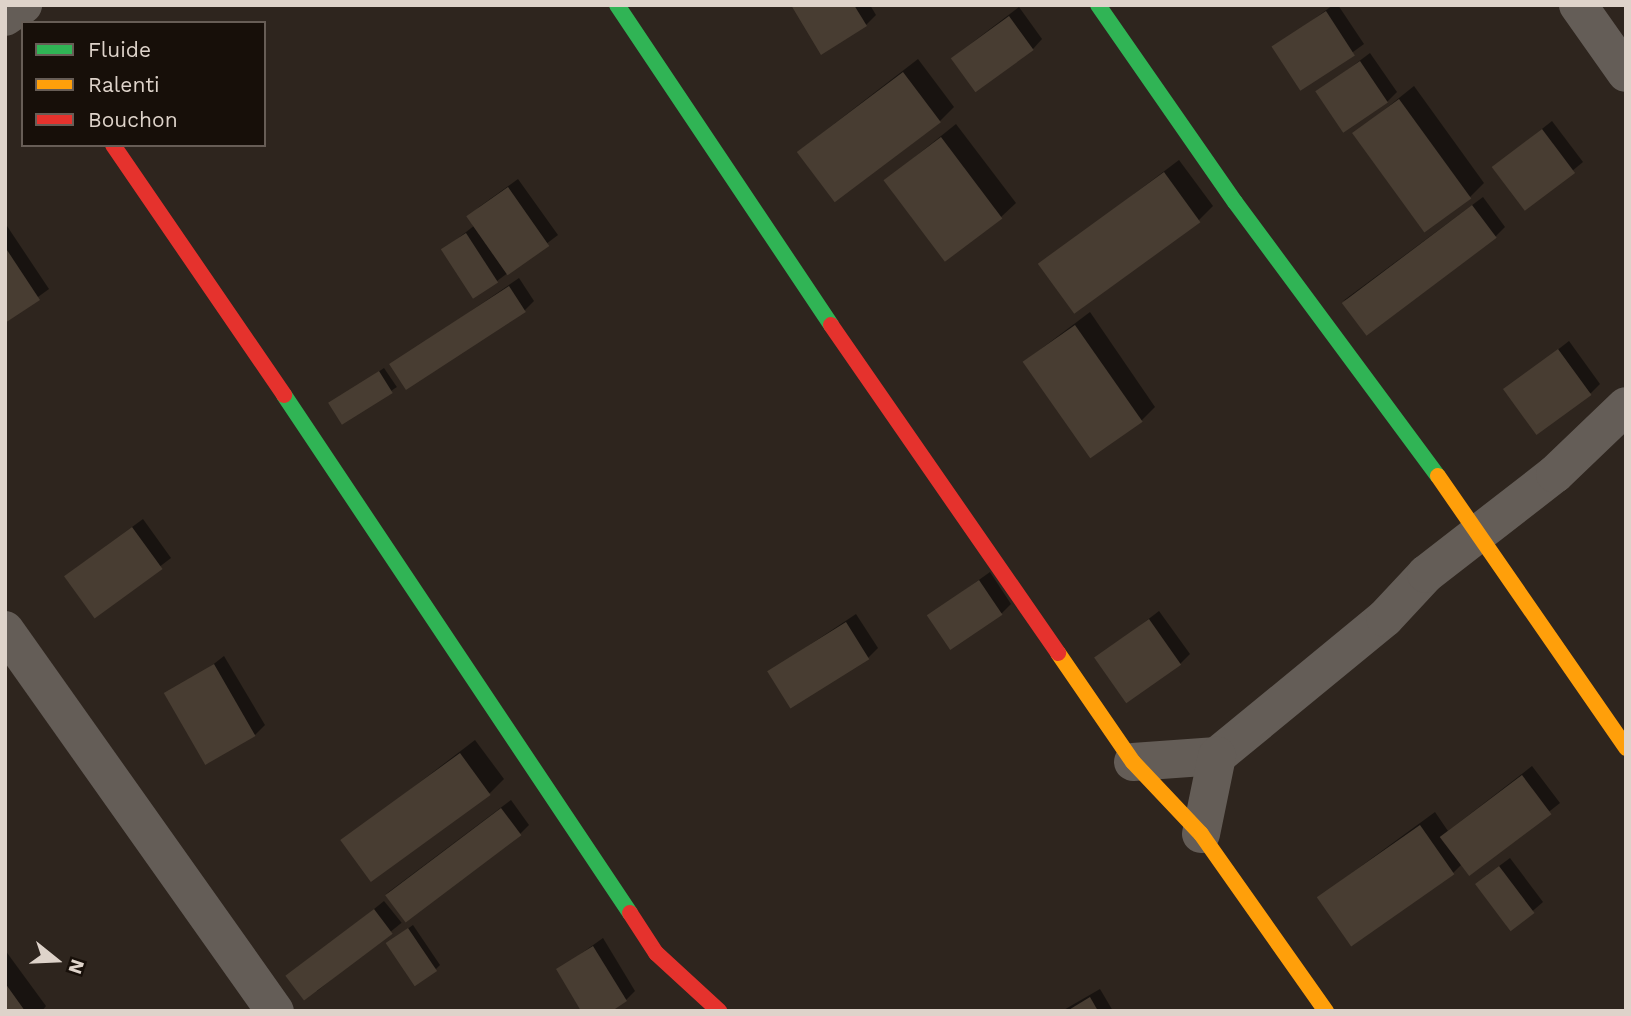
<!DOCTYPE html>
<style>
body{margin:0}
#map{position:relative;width:1631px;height:1016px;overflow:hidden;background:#2e251e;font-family:"Work Sans",sans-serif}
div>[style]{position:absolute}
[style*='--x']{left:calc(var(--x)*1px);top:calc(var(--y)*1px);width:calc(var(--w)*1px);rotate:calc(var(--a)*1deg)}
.shadow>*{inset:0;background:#0007;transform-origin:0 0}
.building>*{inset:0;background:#483d32;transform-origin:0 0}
.street>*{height:38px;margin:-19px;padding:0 19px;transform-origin:19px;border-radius:19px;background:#645d57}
.fast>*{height:16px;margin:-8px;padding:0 8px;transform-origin:8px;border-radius:8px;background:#30b455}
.slow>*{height:16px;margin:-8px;padding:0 8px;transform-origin:8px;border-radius:8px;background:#ff9f0a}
.jam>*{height:16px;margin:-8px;padding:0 8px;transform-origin:8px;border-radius:8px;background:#e5322d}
span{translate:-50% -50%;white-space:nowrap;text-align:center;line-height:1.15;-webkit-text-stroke:6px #170f09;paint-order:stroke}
.frame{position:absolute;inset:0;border:7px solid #ded3ca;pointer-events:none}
.legend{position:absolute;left:21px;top:21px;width:245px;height:126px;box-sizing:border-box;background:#170f09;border:2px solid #675d56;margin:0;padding:9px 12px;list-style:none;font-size:21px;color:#ded3ca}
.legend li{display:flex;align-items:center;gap:14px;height:35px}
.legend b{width:35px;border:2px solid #675d56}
.north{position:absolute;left:21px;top:925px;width:70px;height:70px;-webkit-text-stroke:5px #170f09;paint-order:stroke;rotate:108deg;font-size:19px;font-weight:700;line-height:28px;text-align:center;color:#ded3ca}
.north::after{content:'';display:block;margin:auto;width:24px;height:32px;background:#ded3ca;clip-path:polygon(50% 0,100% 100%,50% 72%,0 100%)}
</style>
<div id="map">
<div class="shadow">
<div style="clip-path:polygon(794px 5px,870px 5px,876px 15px,866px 25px)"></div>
<div style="clip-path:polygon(1333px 5px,1338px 5px,1364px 44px,1302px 89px,1275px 48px)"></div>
<div style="clip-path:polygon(1019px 7px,1042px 39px,1033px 49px,952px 58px)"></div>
<div style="clip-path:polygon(1370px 53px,1397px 92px,1387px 102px,1318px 92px)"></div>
<div style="clip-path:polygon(918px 59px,954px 107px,940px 121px,799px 151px)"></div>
<div style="clip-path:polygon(1414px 86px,1484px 183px,1470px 197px,1354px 134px)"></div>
<div style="clip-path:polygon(1552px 121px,1583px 162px,1526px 209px,1504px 159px)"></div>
<div style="clip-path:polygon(956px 124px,1016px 203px,1001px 217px,886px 180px)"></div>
<div style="clip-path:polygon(1179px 160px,1213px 206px,1199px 220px,1040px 265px)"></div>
<div style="clip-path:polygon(518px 179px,558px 235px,497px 281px,443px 250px,475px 225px,469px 217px,479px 207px)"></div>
<div style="clip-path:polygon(1483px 197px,1505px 227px,1495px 237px,1343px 301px)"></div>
<div style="clip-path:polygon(5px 223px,49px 289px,5px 321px)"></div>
<div style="clip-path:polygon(519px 278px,534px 301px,525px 310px,392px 365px)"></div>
<div style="clip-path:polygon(1090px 312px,1155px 407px,1141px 421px,1025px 361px)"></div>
<div style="clip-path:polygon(1569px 341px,1600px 384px,1591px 393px,1506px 390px)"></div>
<div style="left:384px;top:368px;width:23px;height:58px;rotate:56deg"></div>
<div style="clip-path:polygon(143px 519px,171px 558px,95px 616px,76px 568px)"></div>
<div style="clip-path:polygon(990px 572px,1011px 604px,1002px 613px,930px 615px)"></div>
<div style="clip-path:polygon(1159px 611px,1190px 654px,1180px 664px,1098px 658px)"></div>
<div style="clip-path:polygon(856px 614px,878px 648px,868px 658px,769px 672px)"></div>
<div style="clip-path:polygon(224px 656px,265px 725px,255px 735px,170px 698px)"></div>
<div style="clip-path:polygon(475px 740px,504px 779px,490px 793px,343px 841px)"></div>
<div style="clip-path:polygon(1532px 766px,1560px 803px,1470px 874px,1462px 864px,1453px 873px,1319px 897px,1435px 812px,1448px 831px)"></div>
<div style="clip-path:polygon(511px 800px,529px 825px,520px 834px,386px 894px)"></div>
<div style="clip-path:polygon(1510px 858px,1543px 902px,1512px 929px,1487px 875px)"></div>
<div style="left:384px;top:901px;width:28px;height:109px;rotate:51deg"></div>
<div style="clip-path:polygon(413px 925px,440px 965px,436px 969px,393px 939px)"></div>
<div style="clip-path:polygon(603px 938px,635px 991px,626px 1000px,558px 970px)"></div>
<div style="clip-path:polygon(5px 950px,46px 1006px,42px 1011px,5px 1011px)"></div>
<div style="clip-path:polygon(1100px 989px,1113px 1011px,1062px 1011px)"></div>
</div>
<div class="building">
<div style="clip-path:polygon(791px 5px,854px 5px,867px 26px,821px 55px)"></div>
<div style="left:1326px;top:11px;width:53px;height:65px;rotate:57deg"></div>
<div style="left:1009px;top:16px;width:42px;height:72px;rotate:54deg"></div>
<div style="left:1360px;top:61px;width:50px;height:54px;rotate:56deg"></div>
<div style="left:903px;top:72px;width:63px;height:133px;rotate:53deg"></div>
<div style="left:1399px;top:99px;width:123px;height:58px;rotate:54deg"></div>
<div style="left:1542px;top:129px;width:55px;height:63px;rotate:53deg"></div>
<div style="left:941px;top:137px;width:102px;height:72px;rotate:53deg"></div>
<div style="left:1164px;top:172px;width:62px;height:156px;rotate:54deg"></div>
<div style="left:508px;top:187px;width:72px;height:51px;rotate:55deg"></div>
<div style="left:1472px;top:205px;width:41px;height:163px;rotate:53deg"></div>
<div style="left:466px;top:233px;width:59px;height:30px;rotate:57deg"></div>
<div style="clip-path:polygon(5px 247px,40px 300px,5px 323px)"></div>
<div style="left:509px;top:286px;width:31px;height:143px;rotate:57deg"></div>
<div style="left:1075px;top:325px;width:118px;height:64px;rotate:55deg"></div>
<div style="left:1558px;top:349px;width:57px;height:68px;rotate:54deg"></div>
<div style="left:379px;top:371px;width:26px;height:60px;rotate:58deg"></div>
<div style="left:132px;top:527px;width:52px;height:84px;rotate:54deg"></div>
<div style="left:979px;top:580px;width:42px;height:63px;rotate:56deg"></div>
<div style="left:1149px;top:619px;width:56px;height:67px;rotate:55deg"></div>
<div style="left:846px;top:622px;width:44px;height:93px;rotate:58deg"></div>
<div style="left:214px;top:664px;width:83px;height:58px;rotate:60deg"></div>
<div style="left:460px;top:753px;width:52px;height:148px;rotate:54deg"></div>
<div style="left:1522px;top:775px;width:49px;height:103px;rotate:53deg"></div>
<div style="left:501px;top:808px;width:34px;height:145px;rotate:53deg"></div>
<div style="left:1420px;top:825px;width:60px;height:126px;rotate:55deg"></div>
<div style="left:1499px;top:866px;width:59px;height:30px;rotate:53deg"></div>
<div style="left:374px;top:909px;width:31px;height:111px;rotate:53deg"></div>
<div style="left:408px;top:928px;width:52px;height:27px;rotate:56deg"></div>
<div style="clip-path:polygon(593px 946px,627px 1001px,612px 1011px,581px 1011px,556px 969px)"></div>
<div style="clip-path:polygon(5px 983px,25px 1011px,5px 1011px)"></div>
<div style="clip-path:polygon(1090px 997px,1098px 1011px,1067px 1011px)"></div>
</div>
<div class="street">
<div style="--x:1578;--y:5;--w:83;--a:54.8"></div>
<div style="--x:5;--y:17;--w:22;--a:-34"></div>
<div style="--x:5;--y:630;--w:467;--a:54.7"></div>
<div style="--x:1133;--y:762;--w:84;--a:-4.1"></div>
<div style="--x:1217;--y:756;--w:217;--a:-39.4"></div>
<div style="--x:1385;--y:618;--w:60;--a:-47"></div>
<div style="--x:1426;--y:574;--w:163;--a:-37.8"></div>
<div style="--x:1555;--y:474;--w:98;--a:-43.8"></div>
<div style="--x:1201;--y:834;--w:80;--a:-78.4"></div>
</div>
<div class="fast">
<div style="--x:617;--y:5;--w:385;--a:56.2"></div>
<div style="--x:1098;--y:5;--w:240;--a:55.2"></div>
<div style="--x:1235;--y:202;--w:341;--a:53.5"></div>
<div style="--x:284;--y:395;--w:623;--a:56.26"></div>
</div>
<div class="slow">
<div style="--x:1438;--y:476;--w:331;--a:55.3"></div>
<div style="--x:1058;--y:653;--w:132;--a:55.5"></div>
<div style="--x:1133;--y:762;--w:99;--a:46.6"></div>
<div style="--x:1201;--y:834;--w:217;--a:54.8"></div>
</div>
<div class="jam">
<div style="--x:113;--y:145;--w:303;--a:55.6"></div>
<div style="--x:831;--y:325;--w:399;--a:55.3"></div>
<div style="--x:630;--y:913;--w:48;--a:57"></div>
<div style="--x:656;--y:953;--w:86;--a:42.6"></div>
</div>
<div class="frame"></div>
<ul class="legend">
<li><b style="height:9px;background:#30b455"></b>Fluide</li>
<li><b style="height:9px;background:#ff9f0a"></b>Ralenti</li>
<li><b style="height:9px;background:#e5322d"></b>Bouchon</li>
</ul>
<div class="north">N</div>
</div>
